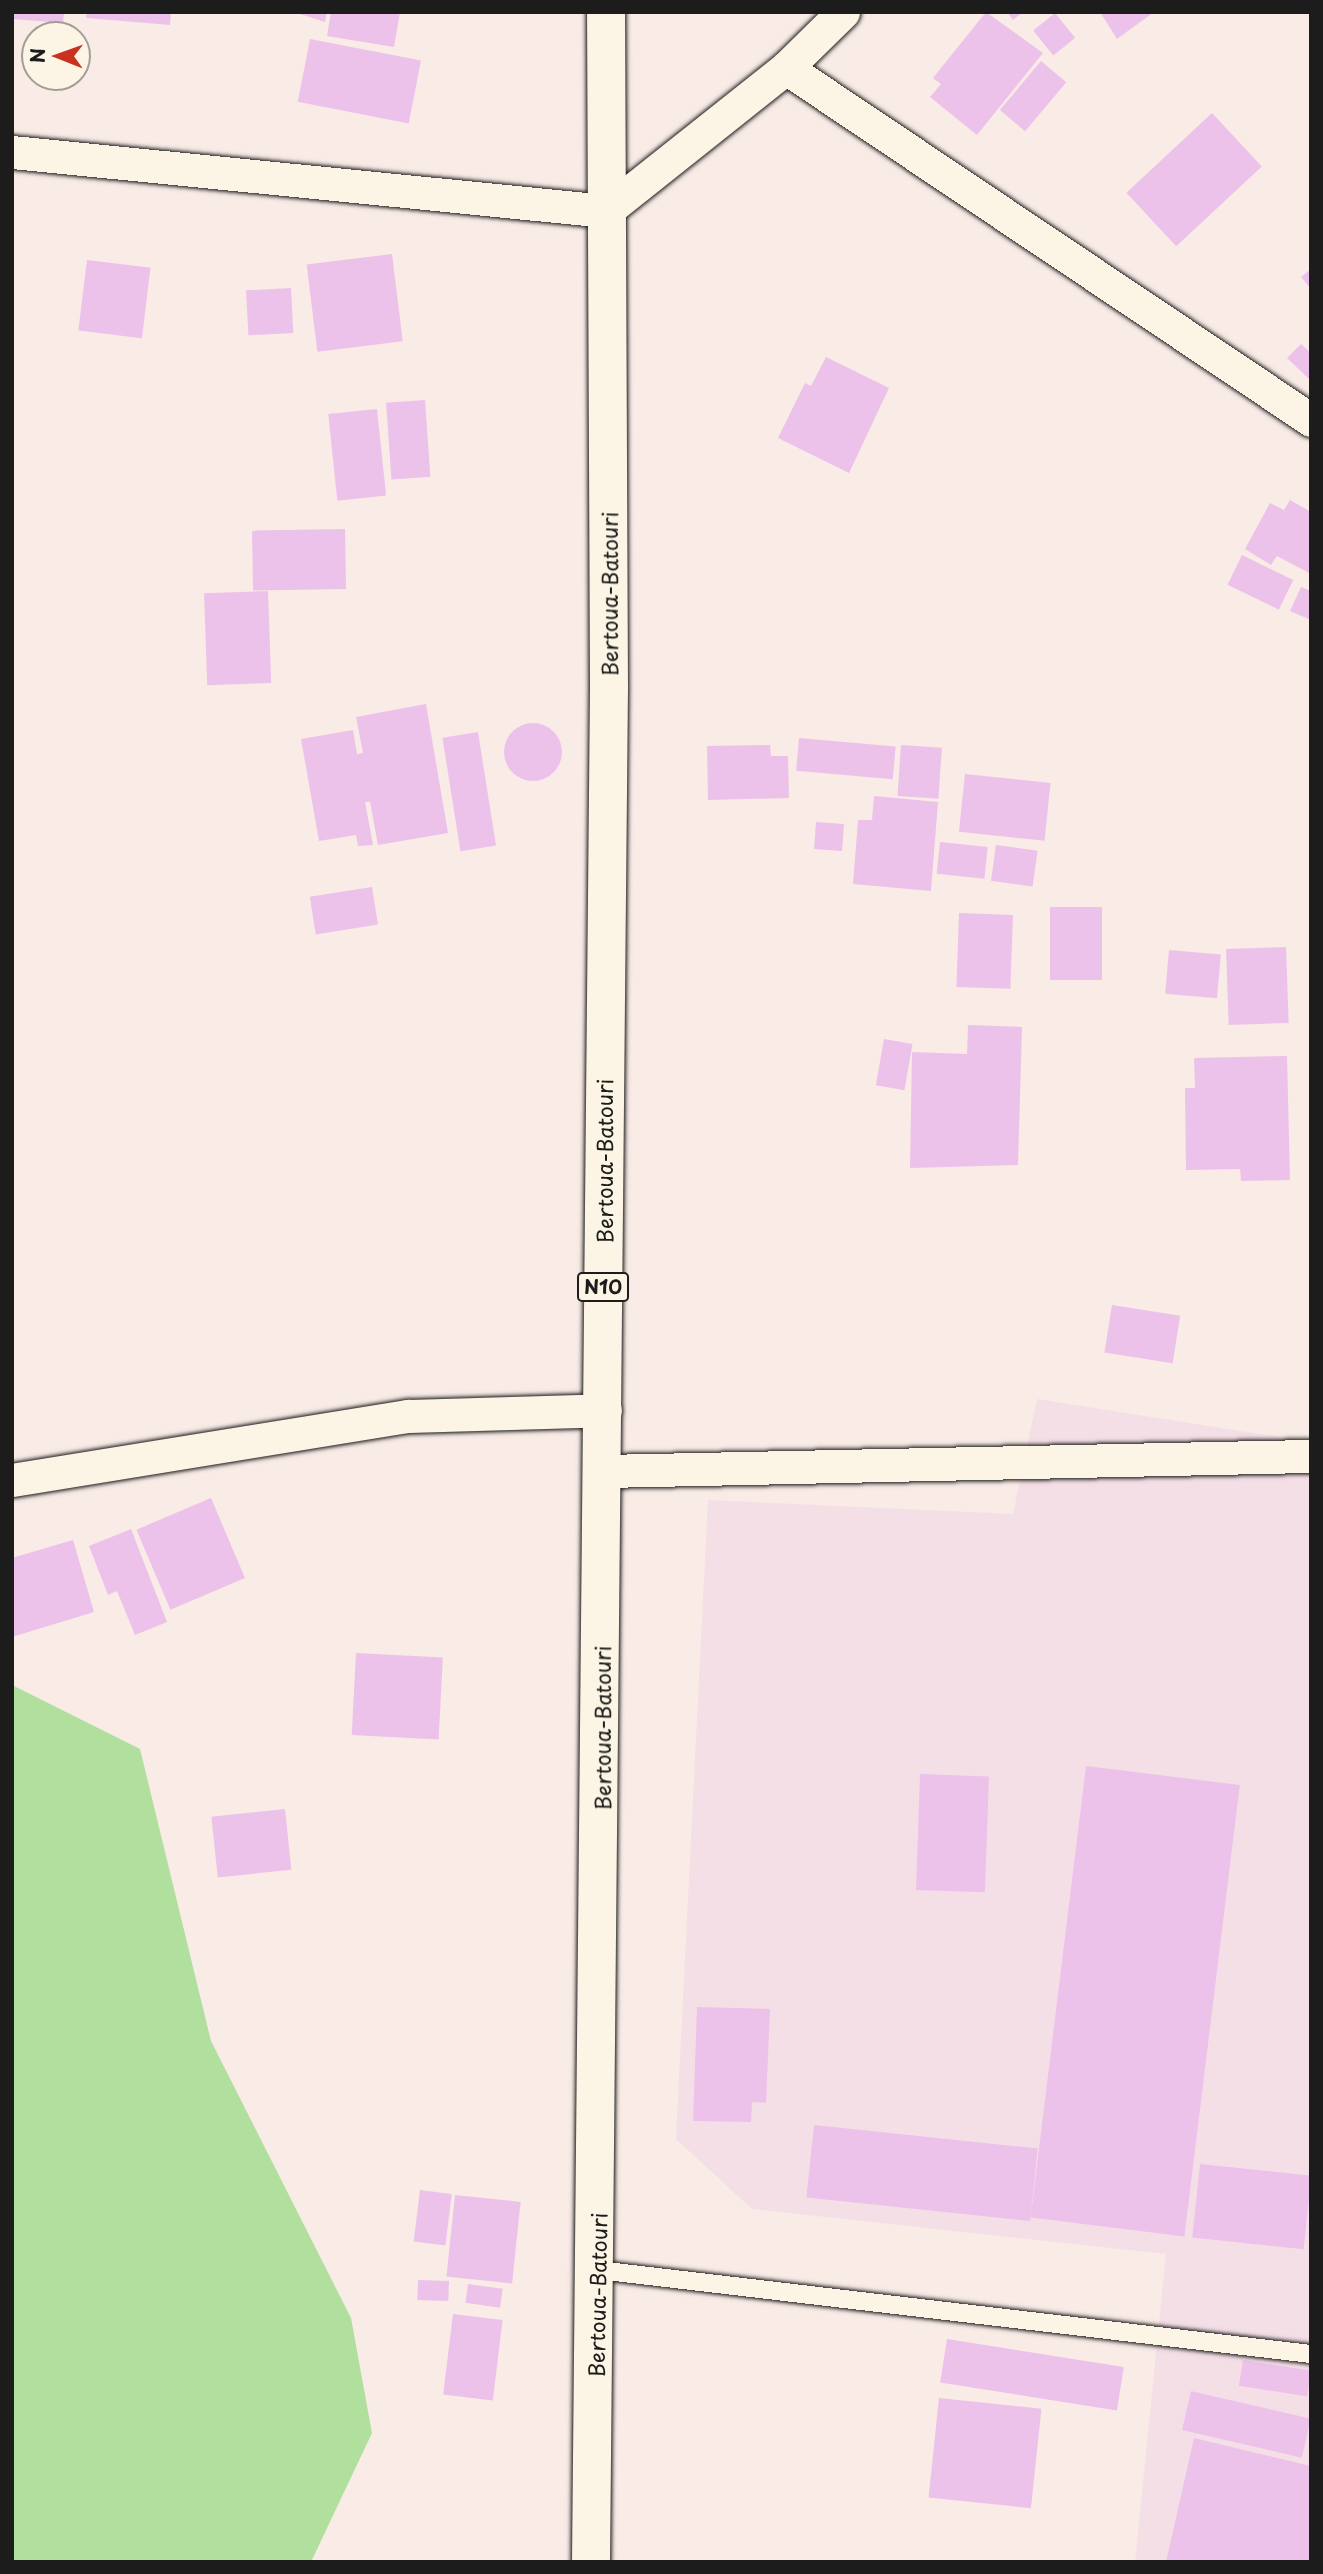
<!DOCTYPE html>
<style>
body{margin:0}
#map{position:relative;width:1323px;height:2574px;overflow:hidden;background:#f9ebe6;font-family:"Playpen Sans",sans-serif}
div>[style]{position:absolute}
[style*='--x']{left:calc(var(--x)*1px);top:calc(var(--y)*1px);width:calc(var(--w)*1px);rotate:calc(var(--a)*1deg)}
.built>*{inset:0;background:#f5dfe7}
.green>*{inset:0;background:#b1df9e}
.building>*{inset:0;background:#ecc2ea;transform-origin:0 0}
.round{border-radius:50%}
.roads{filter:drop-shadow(0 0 2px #1c1c1c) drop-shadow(0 0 2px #1c1c1c)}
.service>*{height:18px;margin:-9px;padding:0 9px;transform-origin:9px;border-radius:9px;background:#fcf5e5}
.minor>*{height:33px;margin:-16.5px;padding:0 16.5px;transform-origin:16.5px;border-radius:16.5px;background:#fcf5e5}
.trunk>*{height:38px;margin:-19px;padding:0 19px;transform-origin:19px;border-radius:19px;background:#fcf5e5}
span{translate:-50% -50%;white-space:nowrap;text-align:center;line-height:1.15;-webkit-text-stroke:5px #fcf5e5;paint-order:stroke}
.shield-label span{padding:2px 5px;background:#fcf5e5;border:2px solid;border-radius:5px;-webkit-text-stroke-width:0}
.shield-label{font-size:19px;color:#1c1c1c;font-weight:700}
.street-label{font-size:21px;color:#1c1c1c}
.frame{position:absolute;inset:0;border:14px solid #1c1c1c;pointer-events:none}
.north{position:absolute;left:21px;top:21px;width:70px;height:70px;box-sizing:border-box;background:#fcf5e5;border:2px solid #a29e95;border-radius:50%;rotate:271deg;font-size:19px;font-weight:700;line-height:28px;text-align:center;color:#1c1c1c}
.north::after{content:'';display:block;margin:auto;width:24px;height:32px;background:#c8321e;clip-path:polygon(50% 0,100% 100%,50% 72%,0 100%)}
</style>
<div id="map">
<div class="built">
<div style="clip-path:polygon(1037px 1399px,1311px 1442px,1311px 2562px,1135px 2562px,1166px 2254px,752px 2209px,676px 2139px,708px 1500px,1013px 1514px)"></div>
</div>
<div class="green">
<div style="clip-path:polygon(12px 1685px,140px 1749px,211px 2041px,351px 2318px,372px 2433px,311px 2562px,12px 2562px)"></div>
</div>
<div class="building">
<div style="clip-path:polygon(12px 12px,64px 12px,63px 23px,12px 19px)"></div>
<div style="clip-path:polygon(87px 12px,171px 12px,170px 25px,86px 18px)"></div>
<div style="clip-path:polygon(294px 12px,327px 12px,325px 22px)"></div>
<div style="clip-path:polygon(331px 12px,400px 12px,394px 47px,327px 36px)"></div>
<div style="clip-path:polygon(986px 12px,1043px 53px,977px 135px,930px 97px,941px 84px,933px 78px)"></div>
<div style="clip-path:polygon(1007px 12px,1023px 12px,1013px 20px)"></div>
<div style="clip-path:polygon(1100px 12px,1154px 12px,1117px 39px)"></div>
<div style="left:1055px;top:13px;width:32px;height:28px;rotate:51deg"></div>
<div style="left:310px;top:39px;width:113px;height:64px;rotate:11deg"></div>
<div style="left:1041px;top:61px;width:33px;height:64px;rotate:40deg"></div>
<div style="left:1212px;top:113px;width:73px;height:117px;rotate:47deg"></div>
<div style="left:392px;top:254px;width:88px;height:86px;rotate:83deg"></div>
<div style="left:87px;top:260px;width:64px;height:71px;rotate:7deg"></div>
<div style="clip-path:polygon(1311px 269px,1311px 289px,1301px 277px)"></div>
<div style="left:291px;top:288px;width:45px;height:45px;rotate:87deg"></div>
<div style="clip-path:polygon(1301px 344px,1311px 353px,1311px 381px,1287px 358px)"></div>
<div style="clip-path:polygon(826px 357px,889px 388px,849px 473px,778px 438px,805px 383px,811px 386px)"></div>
<div style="left:425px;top:400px;width:77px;height:39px;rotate:86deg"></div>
<div style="left:377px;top:409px;width:87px;height:49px;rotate:84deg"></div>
<div style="clip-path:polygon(1290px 500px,1311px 512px,1311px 574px,1277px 556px,1271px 565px,1245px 549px,1270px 503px,1284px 510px)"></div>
<div style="left:345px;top:529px;width:60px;height:93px;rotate:89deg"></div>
<div style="left:1242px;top:555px;width:57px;height:33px;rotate:26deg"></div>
<div style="clip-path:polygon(1301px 587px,1311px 591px,1311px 620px,1290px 611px)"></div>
<div style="left:268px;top:591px;width:92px;height:64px;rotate:88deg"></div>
<div style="clip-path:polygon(426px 704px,448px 833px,378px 845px,370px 802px,365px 802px,373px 845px,358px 846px,356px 835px,319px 841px,301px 739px,353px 730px,357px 754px,363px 753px,356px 717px)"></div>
<div class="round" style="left:504px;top:723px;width:58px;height:58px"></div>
<div style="left:478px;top:732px;width:115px;height:36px;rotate:81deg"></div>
<div style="left:799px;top:738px;width:97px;height:33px;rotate:5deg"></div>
<div style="clip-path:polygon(770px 745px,771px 756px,788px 756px,789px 798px,708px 800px,707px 746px)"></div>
<div style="left:901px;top:745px;width:41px;height:51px;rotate:4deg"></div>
<div style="left:965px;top:774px;width:86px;height:58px;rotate:6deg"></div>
<div style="clip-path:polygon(874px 796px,938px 802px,931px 891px,853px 884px,858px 820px,872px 820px)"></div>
<div style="left:816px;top:822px;width:28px;height:27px;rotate:4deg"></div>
<div style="left:940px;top:842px;width:48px;height:32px;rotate:6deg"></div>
<div style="left:996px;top:845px;width:42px;height:36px;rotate:8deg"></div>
<div style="left:372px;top:887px;width:38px;height:63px;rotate:81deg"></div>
<div style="left:1050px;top:907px;width:52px;height:73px"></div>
<div style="left:959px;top:913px;width:54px;height:74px;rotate:2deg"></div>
<div style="left:1286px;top:947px;width:76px;height:60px;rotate:88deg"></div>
<div style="left:1169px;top:950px;width:52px;height:44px;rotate:5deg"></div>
<div style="clip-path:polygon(968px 1025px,1022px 1027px,1018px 1165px,910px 1168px,912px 1052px,967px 1054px)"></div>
<div style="left:884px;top:1039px;width:29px;height:47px;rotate:10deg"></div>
<div style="clip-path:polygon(1287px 1056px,1290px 1180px,1241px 1181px,1240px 1169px,1186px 1170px,1185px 1088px,1195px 1088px,1194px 1058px)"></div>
<div style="left:1112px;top:1305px;width:69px;height:48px;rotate:9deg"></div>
<div style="left:211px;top:1498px;width:87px;height:81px;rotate:67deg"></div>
<div style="clip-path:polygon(131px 1529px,167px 1622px,135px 1635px,117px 1591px,108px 1595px,89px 1546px)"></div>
<div style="clip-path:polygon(73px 1540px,94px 1612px,12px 1637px,12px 1558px)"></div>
<div style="left:356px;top:1653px;width:87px;height:82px;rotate:3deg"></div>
<div style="left:1086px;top:1766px;width:155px;height:455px;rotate:7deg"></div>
<div style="left:920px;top:1774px;width:69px;height:116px;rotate:2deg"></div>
<div style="left:285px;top:1809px;width:61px;height:74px;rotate:84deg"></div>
<div style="clip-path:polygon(697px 2007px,770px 2009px,766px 2103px,752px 2102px,751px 2122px,693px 2121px)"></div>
<div style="left:814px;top:2125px;width:225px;height:73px;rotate:6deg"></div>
<div style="left:1200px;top:2164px;width:112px;height:74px;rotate:6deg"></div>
<div style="left:420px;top:2190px;width:32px;height:52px;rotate:7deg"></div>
<div style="left:455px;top:2195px;width:66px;height:82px;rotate:6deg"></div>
<div style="left:418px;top:2280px;width:31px;height:20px;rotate:2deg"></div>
<div style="left:468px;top:2284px;width:35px;height:19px;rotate:8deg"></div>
<div style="left:453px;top:2314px;width:50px;height:81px;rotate:7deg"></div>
<div style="left:947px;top:2339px;width:179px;height:44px;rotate:9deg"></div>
<div style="left:1243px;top:2360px;width:69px;height:26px;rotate:9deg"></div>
<div style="left:1191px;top:2391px;width:123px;height:40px;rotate:13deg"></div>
<div style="left:939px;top:2398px;width:103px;height:100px;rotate:6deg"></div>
<div style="clip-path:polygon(1194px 2438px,1311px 2466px,1311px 2562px,1166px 2562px)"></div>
</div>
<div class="roads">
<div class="service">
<div style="--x:598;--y:2270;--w:718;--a:6.72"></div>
</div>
<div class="minor">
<div style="--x:786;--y:68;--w:632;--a:33.84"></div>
<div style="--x:12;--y:152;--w:597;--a:5.67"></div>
<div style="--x:606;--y:211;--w:230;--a:-38.5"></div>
<div style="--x:786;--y:68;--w:80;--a:-44.5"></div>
<div style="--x:604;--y:1471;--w:707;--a:-1.22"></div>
<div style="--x:12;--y:1480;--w:401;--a:-9.2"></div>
<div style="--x:408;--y:1416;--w:197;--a:-1.7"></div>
</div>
<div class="trunk">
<div style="--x:591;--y:2562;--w:1873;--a:-89.45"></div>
<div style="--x:609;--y:689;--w:677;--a:-90.25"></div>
</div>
</div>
<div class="shield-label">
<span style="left:603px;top:1287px">N10</span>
</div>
<div class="street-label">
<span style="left:609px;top:594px;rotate:-90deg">Bertoua-Batouri</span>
<span style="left:604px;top:1161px;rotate:-90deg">Bertoua-Batouri</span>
<span style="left:602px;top:1728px;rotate:-90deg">Bertoua-Batouri</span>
<span style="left:597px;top:2295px;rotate:-89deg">Bertoua-Batouri</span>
</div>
<div class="frame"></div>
<div class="north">N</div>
</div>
